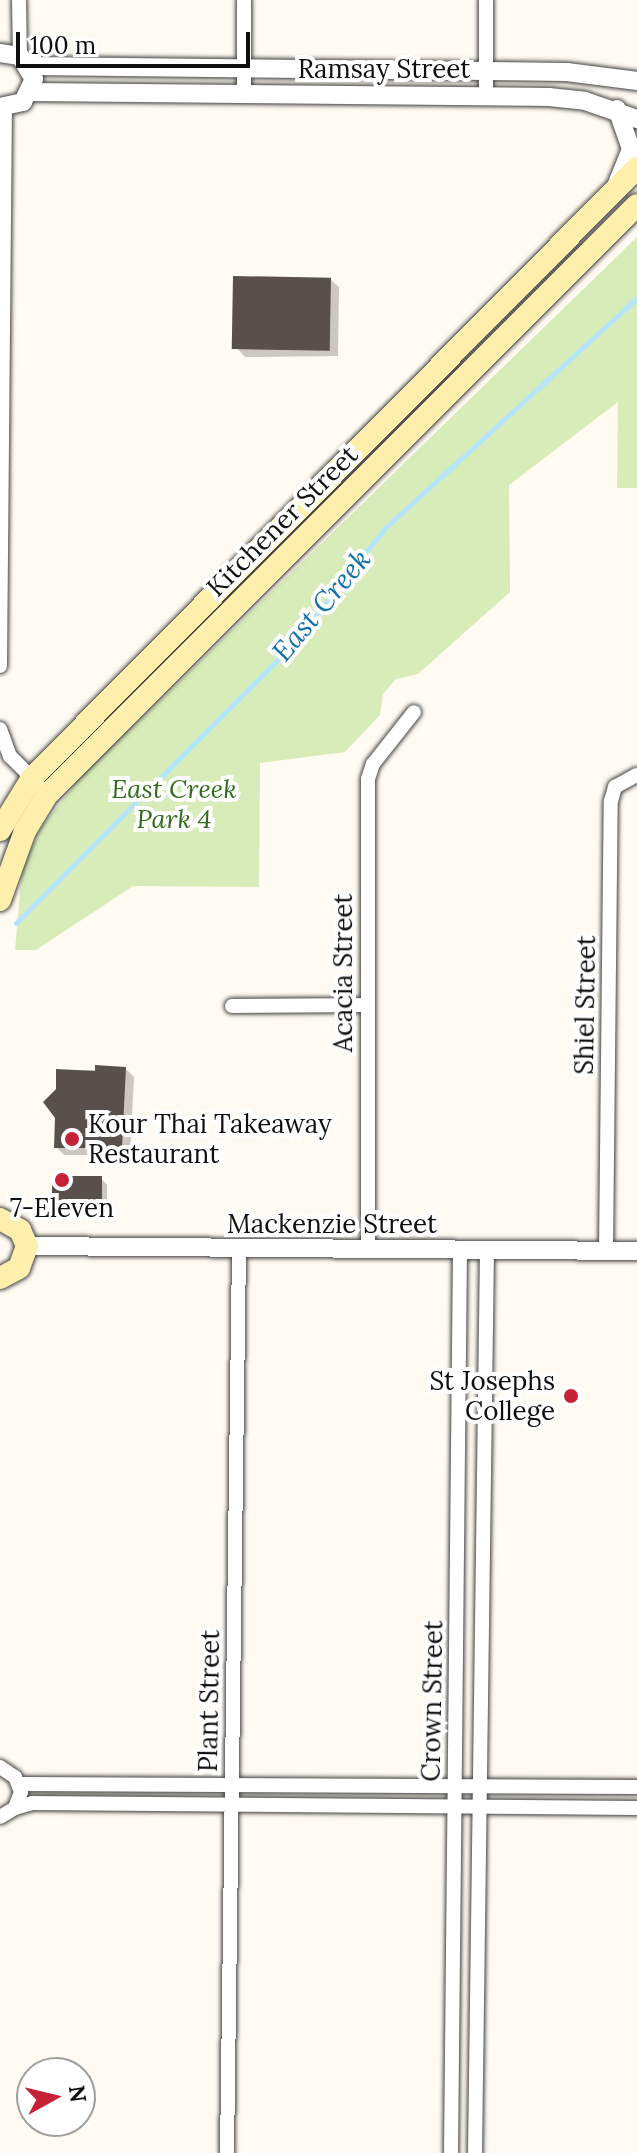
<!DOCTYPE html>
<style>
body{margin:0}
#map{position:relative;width:637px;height:2153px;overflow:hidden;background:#fffbf2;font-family:Lora,serif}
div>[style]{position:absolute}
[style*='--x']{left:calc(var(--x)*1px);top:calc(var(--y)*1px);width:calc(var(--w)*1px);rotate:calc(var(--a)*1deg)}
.green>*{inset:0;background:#d7ecb9}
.shadow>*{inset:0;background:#0003}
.stream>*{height:5px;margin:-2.5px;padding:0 2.5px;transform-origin:2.5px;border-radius:2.5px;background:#b4e5f9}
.building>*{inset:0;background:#594f4b;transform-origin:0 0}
.roads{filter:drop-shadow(0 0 2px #424242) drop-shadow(0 0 2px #424242)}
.minor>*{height:14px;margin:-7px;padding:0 7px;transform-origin:7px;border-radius:7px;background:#fff}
.tertiary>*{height:18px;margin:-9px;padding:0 9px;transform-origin:9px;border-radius:9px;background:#fff}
.secondary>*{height:22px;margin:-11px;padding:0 11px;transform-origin:11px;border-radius:11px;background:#ffefad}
.dots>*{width:22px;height:22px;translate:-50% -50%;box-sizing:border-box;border:4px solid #fff;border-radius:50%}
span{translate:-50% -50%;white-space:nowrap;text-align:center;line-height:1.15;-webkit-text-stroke:8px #fff;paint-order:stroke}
.street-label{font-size:26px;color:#0f0f0f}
.park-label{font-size:26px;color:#336b1c;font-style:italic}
.poi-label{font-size:26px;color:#0f0f0f}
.left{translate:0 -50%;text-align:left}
.right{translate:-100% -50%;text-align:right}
.water-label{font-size:28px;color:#1272a8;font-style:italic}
.north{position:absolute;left:16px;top:2057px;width:80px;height:80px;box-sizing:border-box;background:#fff;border:2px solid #9f9f9f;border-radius:50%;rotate:82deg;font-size:22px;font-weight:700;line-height:32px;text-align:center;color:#0f0f0f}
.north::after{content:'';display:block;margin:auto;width:28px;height:36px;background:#c62136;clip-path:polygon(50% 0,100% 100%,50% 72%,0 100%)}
.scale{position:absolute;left:16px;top:32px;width:234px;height:36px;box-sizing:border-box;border:4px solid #0f0f0f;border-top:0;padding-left:10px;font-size:24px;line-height:28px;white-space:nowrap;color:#0f0f0f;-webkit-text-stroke:6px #fff;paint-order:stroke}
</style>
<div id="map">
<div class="green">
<div style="clip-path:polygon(637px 237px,637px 488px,617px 488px,618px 402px,509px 485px,510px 592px,418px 674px,396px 679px,383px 694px,380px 715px,345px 752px,260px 763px,259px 887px,133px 886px,36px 950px,15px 950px,22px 870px,40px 829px,80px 778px)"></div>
</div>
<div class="shadow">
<div style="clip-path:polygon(330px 279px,339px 287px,338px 356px,245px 357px,237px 348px)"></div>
<div style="clip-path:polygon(126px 1069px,134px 1077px,130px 1155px,64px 1155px,56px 1147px,58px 1071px)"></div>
<div style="clip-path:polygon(101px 1178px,107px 1185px,107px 1206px,60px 1206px,54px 1199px)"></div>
</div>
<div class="stream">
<div style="--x:16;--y:923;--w:395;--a:-45.2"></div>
<div style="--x:294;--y:643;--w:147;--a:-51.6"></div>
<div style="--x:385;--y:528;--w:341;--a:-42.4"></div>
</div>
<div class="building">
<div style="left:233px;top:276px;width:98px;height:73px;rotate:1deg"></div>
<div style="clip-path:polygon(95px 1065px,126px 1067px,122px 1148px,54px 1148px,55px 1118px,43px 1102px,56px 1089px,56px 1069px,95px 1071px)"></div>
<div style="left:52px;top:1176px;width:50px;height:24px"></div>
</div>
<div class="roads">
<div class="minor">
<div style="--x:19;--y:0;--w:56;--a:89"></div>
<div style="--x:244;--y:0;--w:95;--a:90"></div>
<div style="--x:486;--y:95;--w:95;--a:-90"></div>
<div style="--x:0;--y:666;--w:558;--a:-89.49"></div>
<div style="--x:0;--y:729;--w:29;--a:70"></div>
<div style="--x:10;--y:756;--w:38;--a:45"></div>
<div style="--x:232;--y:1006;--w:135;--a:-0.4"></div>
<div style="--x:368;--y:1249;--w:470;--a:-90"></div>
<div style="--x:368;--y:779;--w:16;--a:-72"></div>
<div style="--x:373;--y:764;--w:66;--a:-51.7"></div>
<div style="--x:606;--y:1251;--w:450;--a:-89.4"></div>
<div style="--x:611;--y:801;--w:15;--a:-74"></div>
<div style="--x:615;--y:787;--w:25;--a:-29"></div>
<div style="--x:0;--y:1767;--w:18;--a:34"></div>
<div style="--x:15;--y:1777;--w:16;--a:68"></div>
<div style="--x:21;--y:1792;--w:17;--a:111"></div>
<div style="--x:15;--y:1808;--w:17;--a:149"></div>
<div style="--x:19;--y:1784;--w:618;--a:0.28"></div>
<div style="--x:15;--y:1808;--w:18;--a:-16"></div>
<div style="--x:32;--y:1803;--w:605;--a:0.47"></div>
<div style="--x:227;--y:2153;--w:903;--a:-89.24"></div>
<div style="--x:451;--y:2153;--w:903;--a:-89.43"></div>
<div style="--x:475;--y:2153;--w:903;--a:-89.24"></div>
</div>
<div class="tertiary">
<div style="--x:0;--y:53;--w:20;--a:9"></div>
<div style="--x:20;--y:56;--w:27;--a:59"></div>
<div style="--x:34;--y:79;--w:25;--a:116"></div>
<div style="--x:23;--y:102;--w:24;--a:168"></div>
<div style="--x:30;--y:66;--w:537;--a:0.64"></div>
<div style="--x:567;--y:72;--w:71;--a:7.3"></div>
<div style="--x:31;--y:92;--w:518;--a:0.55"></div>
<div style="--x:549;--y:97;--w:36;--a:6"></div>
<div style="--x:585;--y:101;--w:55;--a:19.1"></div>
<div style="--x:617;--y:109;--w:42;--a:70.7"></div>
<div style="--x:631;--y:149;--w:37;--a:112"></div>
<div style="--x:27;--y:1246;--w:610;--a:0.47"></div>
</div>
<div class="secondary">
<div style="--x:0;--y:830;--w:61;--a:-58.4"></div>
<div style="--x:32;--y:778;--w:859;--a:-45.24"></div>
<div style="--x:0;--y:900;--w:73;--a:-70.1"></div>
<div style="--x:25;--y:831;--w:42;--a:-58.6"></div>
<div style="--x:47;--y:795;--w:834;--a:-45"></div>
<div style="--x:0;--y:1219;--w:23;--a:29"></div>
<div style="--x:20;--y:1230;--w:17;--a:66"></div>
<div style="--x:27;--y:1246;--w:23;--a:110"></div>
<div style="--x:19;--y:1268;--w:21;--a:152"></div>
</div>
</div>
<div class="dots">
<div style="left:72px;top:1139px;background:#c62136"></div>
<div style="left:62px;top:1180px;background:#c62136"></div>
<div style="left:571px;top:1396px;background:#c62136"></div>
</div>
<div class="street-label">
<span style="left:384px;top:69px">Ramsay Street</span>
<span style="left:282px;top:521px;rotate:-45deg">Kitchener Street</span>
<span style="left:343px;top:973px;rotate:-90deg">Acacia Street</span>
<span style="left:585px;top:1005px;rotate:-89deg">Shiel Street</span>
<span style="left:332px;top:1224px">Mackenzie Street</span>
<span style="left:209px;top:1701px;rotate:-89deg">Plant Street</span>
<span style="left:432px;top:1701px;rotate:-89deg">Crown Street</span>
</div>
<div class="park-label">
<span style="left:174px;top:804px">East Creek<br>Park 4</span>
</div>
<div class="poi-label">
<span class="left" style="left:88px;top:1139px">Kour Thai Takeaway<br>Restaurant</span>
<span style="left:62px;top:1208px">7-Eleven</span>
<span class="right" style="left:555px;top:1396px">St Josephs<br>College</span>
</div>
<div class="water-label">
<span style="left:321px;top:605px;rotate:-50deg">East Creek</span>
</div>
<div class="north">N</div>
<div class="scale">100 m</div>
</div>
